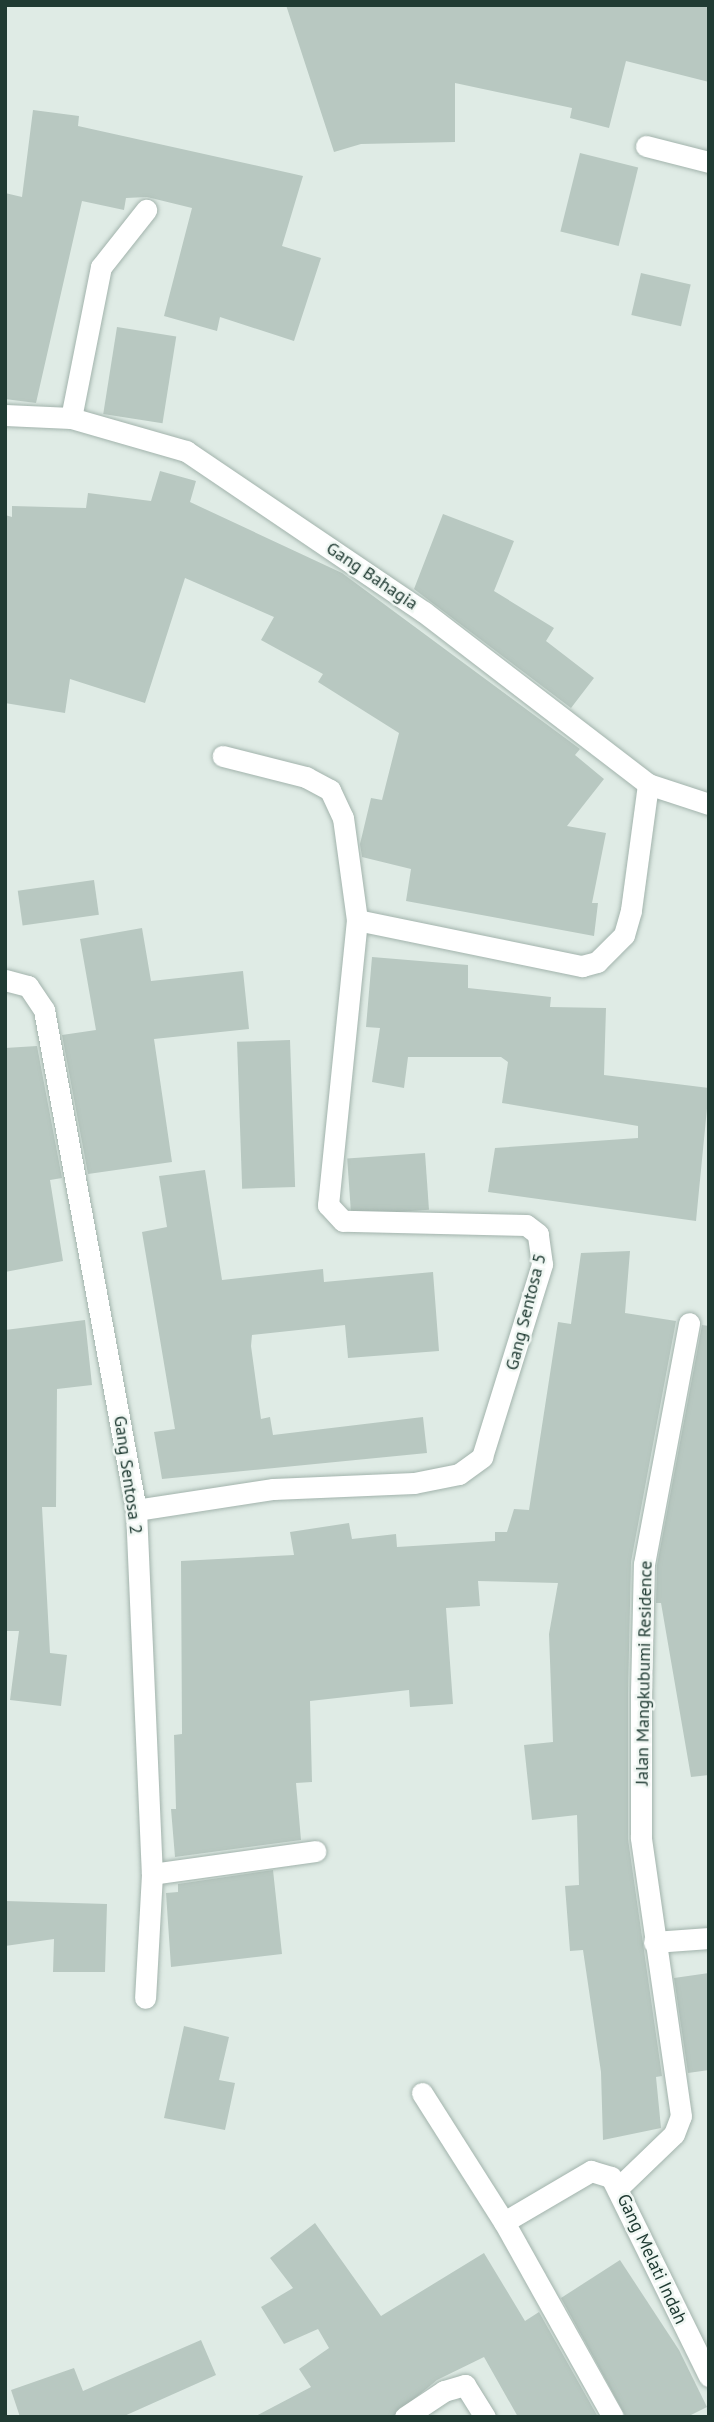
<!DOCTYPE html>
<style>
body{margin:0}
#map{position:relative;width:714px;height:2422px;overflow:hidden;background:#dfebe5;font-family:"PT Sans",sans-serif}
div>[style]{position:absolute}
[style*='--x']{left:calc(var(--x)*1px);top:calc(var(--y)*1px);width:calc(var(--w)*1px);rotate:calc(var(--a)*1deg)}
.building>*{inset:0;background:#b8c8c1;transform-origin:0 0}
.roads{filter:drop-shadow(0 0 2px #a2b3ac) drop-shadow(0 0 2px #a2b3ac)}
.minor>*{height:21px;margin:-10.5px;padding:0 10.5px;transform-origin:10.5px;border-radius:10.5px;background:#fff}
span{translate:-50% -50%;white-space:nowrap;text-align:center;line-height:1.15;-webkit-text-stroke:5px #f0f7f3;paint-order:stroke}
.street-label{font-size:18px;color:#203b33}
.frame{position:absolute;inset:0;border:7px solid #203b33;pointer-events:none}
</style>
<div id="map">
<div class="building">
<div style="clip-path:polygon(286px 5px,709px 5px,709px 82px,626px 61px,609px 128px,570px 118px,572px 108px,455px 83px,455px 142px,361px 144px,334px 152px)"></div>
<div style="clip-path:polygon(33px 110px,79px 116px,78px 126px,303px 176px,282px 246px,321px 258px,294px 341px,220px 317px,217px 331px,164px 316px,192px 208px,147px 197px,126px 198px,124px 210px,82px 201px,36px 403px,5px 399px,5px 193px,22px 197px)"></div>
<div style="left:580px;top:153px;width:60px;height:81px;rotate:14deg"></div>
<div style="left:641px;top:273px;width:51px;height:43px;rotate:13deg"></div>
<div style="left:117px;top:327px;width:60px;height:88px;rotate:9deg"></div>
<div style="clip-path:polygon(160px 471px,196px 481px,190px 502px,342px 573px,580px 749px,575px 755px,604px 779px,567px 826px,606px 833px,592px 903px,598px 903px,594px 936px,406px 901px,411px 869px,362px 857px,360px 844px,371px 798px,382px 800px,399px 733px,318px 682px,323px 674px,261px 640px,274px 617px,185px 578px,145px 703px,70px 679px,65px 713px,5px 703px,5px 515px,12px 517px,12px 506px,86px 508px,88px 493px,151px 501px)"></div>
<div style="clip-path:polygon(443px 514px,514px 541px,494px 591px,554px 628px,546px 641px,594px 678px,571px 708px,414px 589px)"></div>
<div style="left:94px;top:880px;width:35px;height:77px;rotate:82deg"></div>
<div style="clip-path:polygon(142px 928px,151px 981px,243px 971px,249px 1029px,154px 1039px,172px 1162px,88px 1174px,62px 1035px,96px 1030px,80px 939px)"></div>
<div style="clip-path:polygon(372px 957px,468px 965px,468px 988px,551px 997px,550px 1007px,606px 1008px,604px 1075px,709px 1088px,696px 1221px,488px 1192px,495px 1148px,638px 1138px,638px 1126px,502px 1103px,508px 1062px,501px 1057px,408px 1057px,404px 1088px,372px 1082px,380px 1028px,366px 1027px)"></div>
<div style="left:290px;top:1040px;width:147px;height:53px;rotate:88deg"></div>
<div style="clip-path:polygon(37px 1046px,62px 1178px,50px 1180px,63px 1261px,5px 1272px,5px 1048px)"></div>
<div style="left:425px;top:1153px;width:57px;height:78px;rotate:86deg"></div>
<div style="clip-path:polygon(205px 1170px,222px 1280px,323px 1269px,324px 1282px,433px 1272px,439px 1351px,348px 1358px,345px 1325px,252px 1335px,251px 1346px,261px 1419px,270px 1417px,273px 1435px,423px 1417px,427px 1453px,162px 1479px,154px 1432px,175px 1429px,142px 1232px,167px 1227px,159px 1176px)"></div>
<div style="clip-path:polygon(630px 1251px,625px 1313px,676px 1321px,631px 1562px,628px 1693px,628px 1839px,662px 2076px,656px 2077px,661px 2128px,603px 2140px,601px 2072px,583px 1950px,570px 1951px,565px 1886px,579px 1885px,577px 1815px,532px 1820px,524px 1745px,553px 1742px,549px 1634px,558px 1583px,478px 1581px,480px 1606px,446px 1608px,453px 1704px,410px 1707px,409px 1690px,310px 1701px,312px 1782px,296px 1783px,301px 1840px,175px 1857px,171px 1809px,176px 1809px,174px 1735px,182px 1734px,181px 1561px,294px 1555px,290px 1532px,349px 1523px,352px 1539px,396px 1534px,397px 1547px,495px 1541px,495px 1532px,507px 1532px,514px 1509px,529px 1510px,558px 1322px,571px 1324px,581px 1253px)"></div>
<div style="clip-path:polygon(85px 1320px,92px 1385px,57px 1389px,56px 1507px,42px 1507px,50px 1653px,67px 1655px,61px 1706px,10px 1700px,19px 1631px,5px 1631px,5px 1330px)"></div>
<div style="clip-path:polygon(702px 1325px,709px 1326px,709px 1775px,691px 1777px,661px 1603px,656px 1603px,657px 1565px)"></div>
<div style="clip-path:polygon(273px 1870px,282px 1954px,171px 1967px,166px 1893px,178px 1892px,178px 1884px)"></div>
<div style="clip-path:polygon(5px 1901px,107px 1904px,105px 1972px,53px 1972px,54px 1939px,5px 1946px)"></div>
<div style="clip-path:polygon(709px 1973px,709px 2070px,688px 2073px,674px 1978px)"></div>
<div style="clip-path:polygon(184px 2026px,229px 2037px,219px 2080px,235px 2083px,225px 2130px,164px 2118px)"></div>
<div style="clip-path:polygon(315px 2223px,381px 2316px,484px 2253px,525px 2321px,539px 2312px,598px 2417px,518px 2417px,484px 2357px,437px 2380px,392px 2417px,254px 2417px,311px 2387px,299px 2369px,329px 2348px,318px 2329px,284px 2344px,261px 2307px,293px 2288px,270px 2258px)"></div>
<div style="clip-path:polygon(620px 2260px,679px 2350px,707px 2407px,687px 2417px,626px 2417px,561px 2298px)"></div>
<div style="clip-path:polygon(201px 2340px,216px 2375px,122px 2417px,20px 2417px,11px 2390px,74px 2368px,83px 2391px)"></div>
</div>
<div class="roads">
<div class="minor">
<div style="--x:646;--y:146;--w:65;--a:14.3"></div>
<div style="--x:5;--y:415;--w:66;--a:2.6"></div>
<div style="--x:71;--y:418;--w:120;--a:16"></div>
<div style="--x:186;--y:451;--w:287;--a:34.1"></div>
<div style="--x:424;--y:612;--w:282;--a:37.5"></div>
<div style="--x:648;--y:784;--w:64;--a:18.2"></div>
<div style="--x:71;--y:418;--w:154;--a:-78.8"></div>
<div style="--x:101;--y:267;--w:73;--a:-51.7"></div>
<div style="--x:357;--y:920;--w:230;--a:11.6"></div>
<div style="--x:582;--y:966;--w:16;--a:-15"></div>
<div style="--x:597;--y:962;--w:38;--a:-45"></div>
<div style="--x:624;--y:935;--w:26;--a:-74"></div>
<div style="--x:631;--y:910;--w:127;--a:-82.3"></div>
<div style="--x:5;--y:980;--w:24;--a:15"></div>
<div style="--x:28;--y:986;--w:29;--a:56"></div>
<div style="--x:44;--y:1010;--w:508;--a:79.57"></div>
<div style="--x:136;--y:1510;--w:364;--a:87.5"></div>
<div style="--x:152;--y:1874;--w:124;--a:93.2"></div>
<div style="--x:136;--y:1510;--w:139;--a:-8.7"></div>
<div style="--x:273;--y:1489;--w:141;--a:-2.4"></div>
<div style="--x:414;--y:1483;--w:46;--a:-11.3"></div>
<div style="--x:459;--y:1474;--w:29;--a:-36"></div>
<div style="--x:482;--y:1457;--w:202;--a:-72.7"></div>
<div style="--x:542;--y:1264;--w:30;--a:-98"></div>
<div style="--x:538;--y:1234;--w:15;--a:-143"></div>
<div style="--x:526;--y:1225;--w:183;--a:-178.7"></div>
<div style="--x:343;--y:1221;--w:22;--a:-133"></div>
<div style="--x:328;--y:1205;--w:286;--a:-84.2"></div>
<div style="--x:357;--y:920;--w:103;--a:-97.8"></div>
<div style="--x:343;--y:818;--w:31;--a:-115"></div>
<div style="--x:330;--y:790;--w:27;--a:-152"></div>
<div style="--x:306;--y:777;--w:86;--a:-165.8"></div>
<div style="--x:152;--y:1874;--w:165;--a:-8"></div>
<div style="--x:654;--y:1942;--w:55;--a:-4.2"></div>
<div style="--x:422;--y:2093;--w:153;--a:57.6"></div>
<div style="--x:504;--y:2222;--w:223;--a:60.8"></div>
<div style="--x:619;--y:2187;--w:76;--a:-43.9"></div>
<div style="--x:674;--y:2134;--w:19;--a:-69"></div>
<div style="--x:681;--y:2116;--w:282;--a:-98.2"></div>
<div style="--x:641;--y:1837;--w:144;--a:-90"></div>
<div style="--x:641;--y:1693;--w:129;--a:-88.7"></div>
<div style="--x:644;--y:1564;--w:245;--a:-79.4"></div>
<div style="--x:504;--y:2222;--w:101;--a:-30.4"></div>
<div style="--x:591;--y:2171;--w:21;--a:17"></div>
<div style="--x:611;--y:2177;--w:222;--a:63.8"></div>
<div style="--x:405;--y:2417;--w:47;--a:-33.7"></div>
<div style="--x:444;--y:2391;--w:22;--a:-16"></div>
<div style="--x:465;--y:2385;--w:38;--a:58"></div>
</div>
</div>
<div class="street-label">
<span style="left:372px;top:576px;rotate:34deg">Gang Bahagia</span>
<span style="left:526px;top:1312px;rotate:-76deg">Gang Sentosa 5</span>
<span style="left:128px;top:1475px;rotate:82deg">Gang Sentosa 2</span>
<span style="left:644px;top:1673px;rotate:-89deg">Jalan Mangkubumi Residence</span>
<span style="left:652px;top:2259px;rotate:65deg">Gang Melati Indah</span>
</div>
<div class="frame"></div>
</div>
